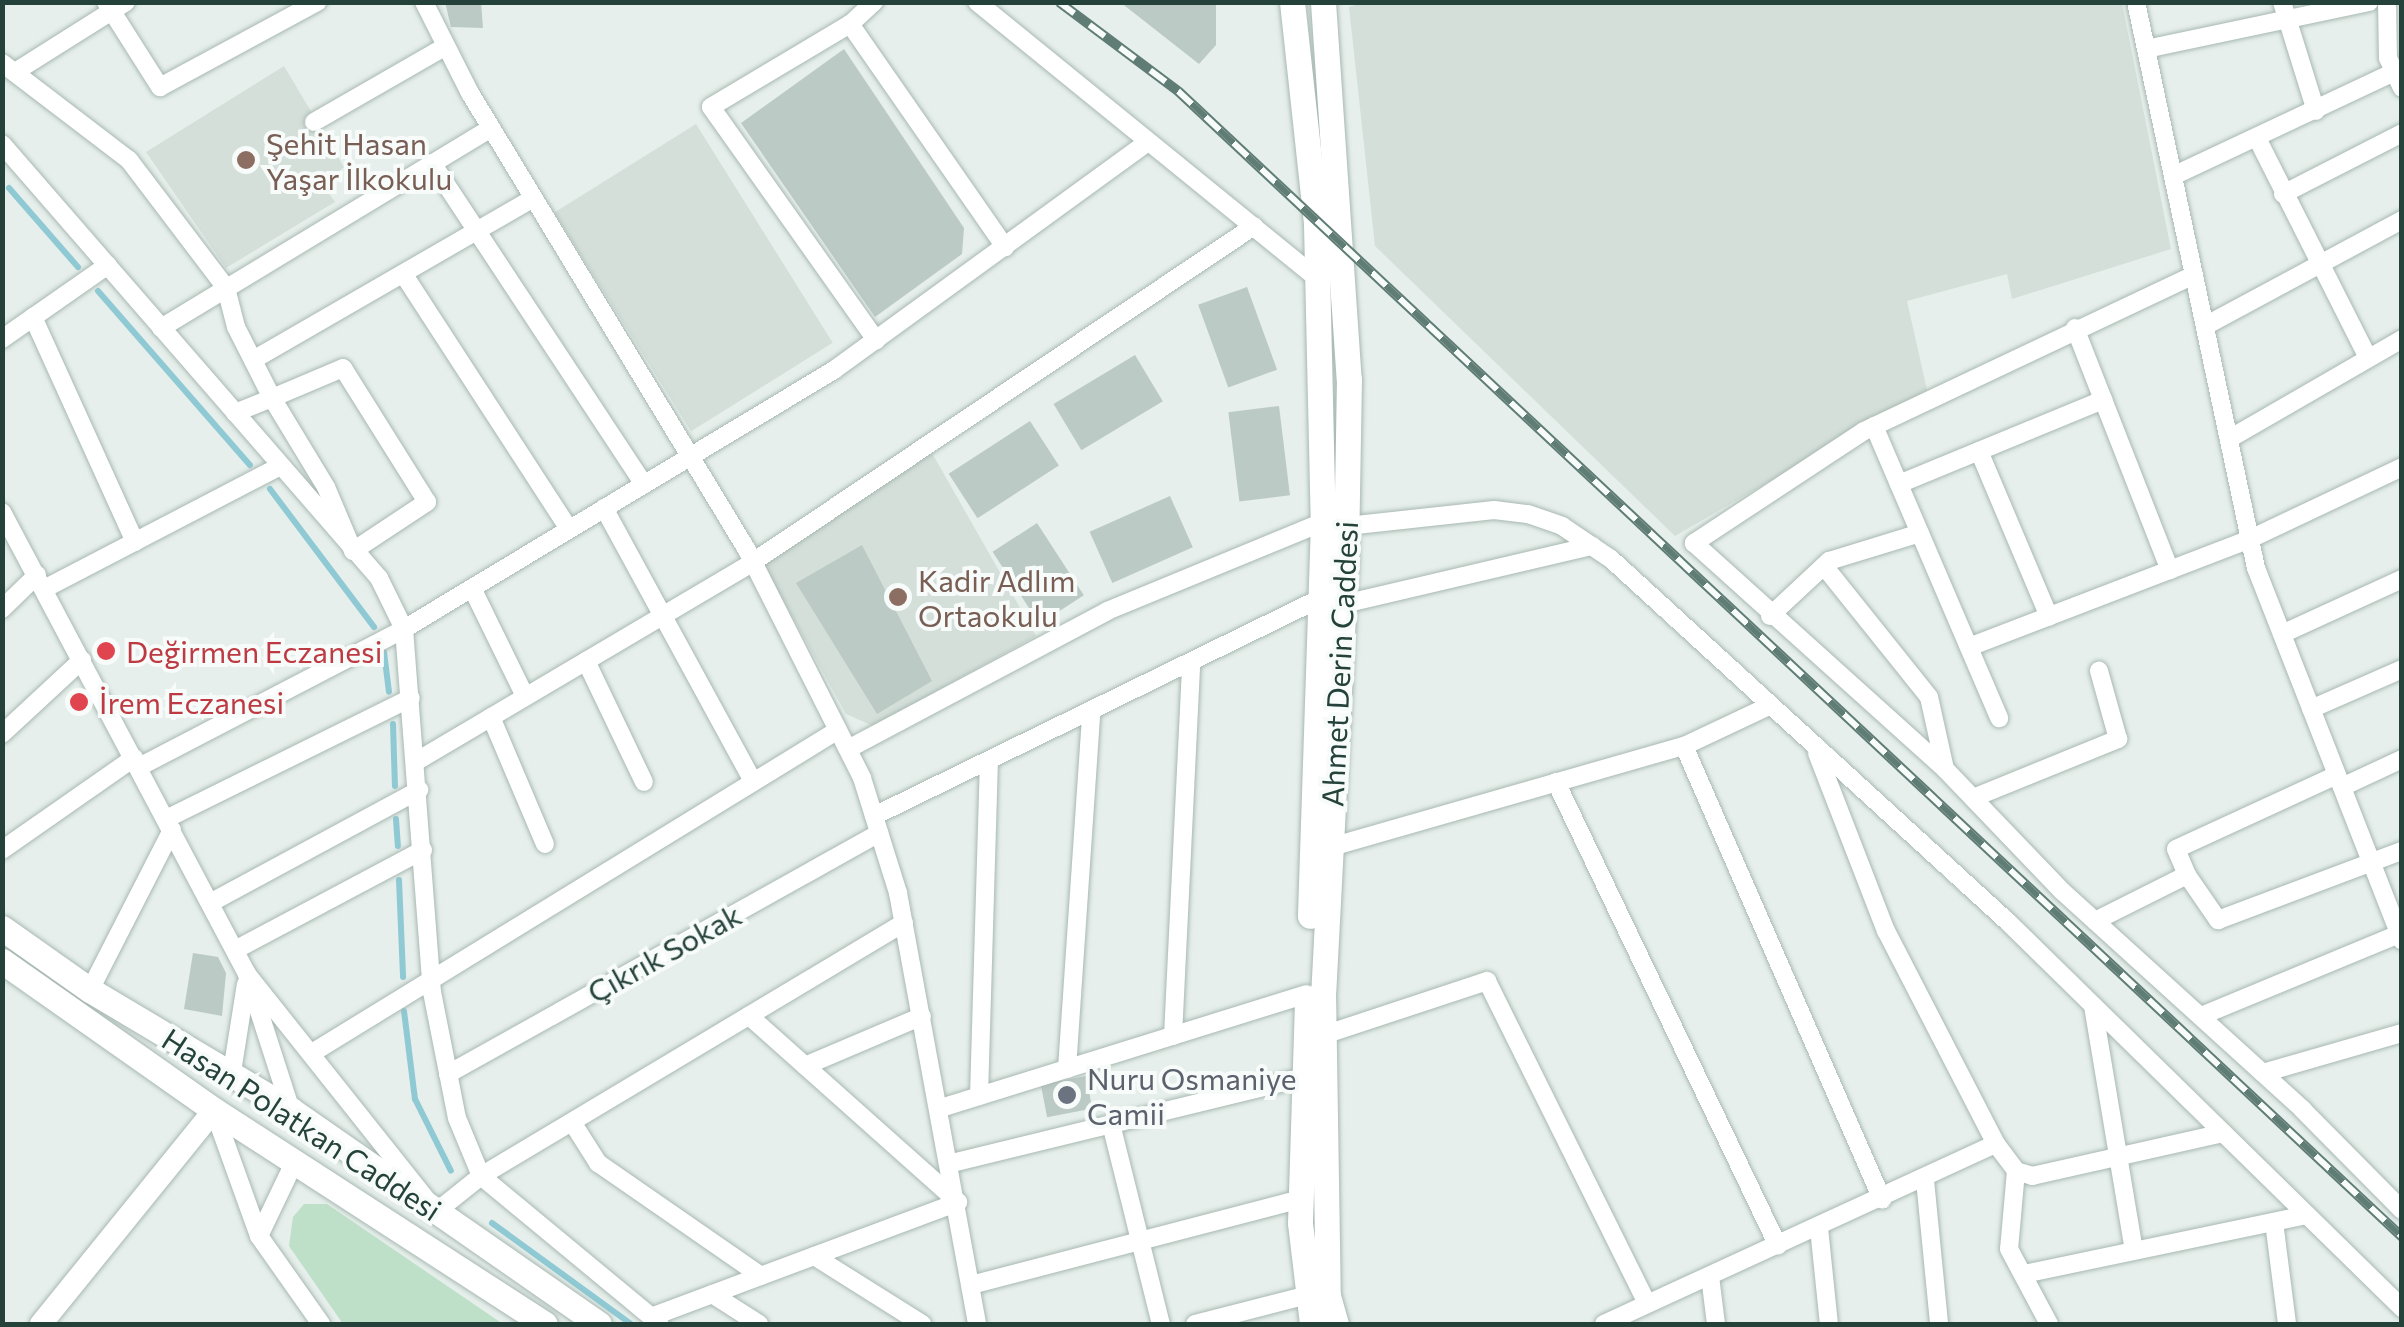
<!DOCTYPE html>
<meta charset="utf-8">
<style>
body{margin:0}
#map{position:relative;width:2404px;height:1327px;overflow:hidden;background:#e6efeb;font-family:Commissioner,sans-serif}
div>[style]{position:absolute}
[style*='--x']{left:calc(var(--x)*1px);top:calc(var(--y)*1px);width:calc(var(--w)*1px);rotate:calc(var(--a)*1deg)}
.built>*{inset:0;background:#d4dfda;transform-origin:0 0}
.green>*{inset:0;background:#bfe0c8}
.stream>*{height:6px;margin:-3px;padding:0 3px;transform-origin:3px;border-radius:3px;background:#8ec9d4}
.building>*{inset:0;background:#bbcac4;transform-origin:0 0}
.roads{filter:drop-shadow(0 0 2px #a8b8b2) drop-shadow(0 0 2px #a8b8b2)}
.minor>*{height:18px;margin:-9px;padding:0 9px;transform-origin:9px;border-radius:9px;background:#fff}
.tertiary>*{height:22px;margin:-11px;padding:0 11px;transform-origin:11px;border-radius:11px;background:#fff}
.secondary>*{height:25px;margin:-12.5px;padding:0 12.5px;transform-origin:12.5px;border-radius:12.5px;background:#fff}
.rail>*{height:10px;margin-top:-5px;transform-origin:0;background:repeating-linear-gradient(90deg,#f7fbf9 0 19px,#5f7d75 0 38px);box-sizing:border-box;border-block:2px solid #5f7d75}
.dots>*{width:28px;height:28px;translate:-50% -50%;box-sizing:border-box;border:5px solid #f7fbf9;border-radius:50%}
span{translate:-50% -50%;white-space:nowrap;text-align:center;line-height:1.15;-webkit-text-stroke:8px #f7fbf9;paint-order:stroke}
.education-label{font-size:30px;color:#785e54}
.left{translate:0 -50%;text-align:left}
.health-label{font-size:30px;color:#be3a42}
.street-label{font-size:30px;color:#24423a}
.worship-label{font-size:30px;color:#5b616d}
.frame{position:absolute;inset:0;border:5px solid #24423a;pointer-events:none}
</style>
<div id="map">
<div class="built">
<div style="clip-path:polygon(1365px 2px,2122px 3px,2171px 249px,2012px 299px,2007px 274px,1907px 301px,1927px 390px,1675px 536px,1375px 246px,1349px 7px)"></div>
<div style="clip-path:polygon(284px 66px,344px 167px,323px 185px,335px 202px,226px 268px,146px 152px)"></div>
<div style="left:696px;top:124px;width:258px;height:167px;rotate:58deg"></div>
<div style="clip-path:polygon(932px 453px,1036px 636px,873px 726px,846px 714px,760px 558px)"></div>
</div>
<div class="green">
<div style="clip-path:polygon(304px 1204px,327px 1204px,503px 1324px,343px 1324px,289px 1246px,293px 1217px)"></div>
</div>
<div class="stream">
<div style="--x:9;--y:188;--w:105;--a:48.9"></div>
<div style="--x:98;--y:291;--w:231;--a:48.9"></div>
<div style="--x:270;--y:489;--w:173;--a:53"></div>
<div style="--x:384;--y:652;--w:40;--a:82.9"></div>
<div style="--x:393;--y:724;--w:62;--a:88.2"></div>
<div style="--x:396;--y:819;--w:27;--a:86"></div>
<div style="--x:399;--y:880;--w:97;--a:87.6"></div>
<div style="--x:404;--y:1011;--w:89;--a:82.9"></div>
<div style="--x:415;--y:1099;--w:80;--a:63.4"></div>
<div style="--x:492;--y:1223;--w:172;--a:36"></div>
</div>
<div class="building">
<div style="clip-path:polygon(445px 2px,481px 2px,483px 28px,451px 27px)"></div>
<div style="clip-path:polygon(1120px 2px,1216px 2px,1216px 45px,1199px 64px)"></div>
<div style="clip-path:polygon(844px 49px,964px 228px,962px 254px,875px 317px,741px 123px)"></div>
<div style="left:1247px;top:287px;width:88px;height:52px;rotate:70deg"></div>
<div style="left:1135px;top:355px;width:54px;height:95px;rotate:59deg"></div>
<div style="left:1279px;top:406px;width:90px;height:51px;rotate:83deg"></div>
<div style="left:1030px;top:421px;width:53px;height:97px;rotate:57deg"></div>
<div style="left:1170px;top:496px;width:56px;height:88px;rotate:66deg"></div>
<div style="left:1037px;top:523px;width:86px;height:53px;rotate:57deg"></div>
<div style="clip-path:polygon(862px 545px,932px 681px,877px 714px,796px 583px)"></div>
<div style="clip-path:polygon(193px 953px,218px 957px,226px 973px,222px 1016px,184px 1009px)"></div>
<div style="left:1086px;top:1076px;width:33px;height:46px;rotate:79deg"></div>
</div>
<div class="roads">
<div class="minor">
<div style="--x:106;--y:2;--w:101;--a:57.6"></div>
<div style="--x:160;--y:87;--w:179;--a:-28.4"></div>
<div style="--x:424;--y:2;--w:102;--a:63.2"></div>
<div style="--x:470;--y:93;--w:534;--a:58.78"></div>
<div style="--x:747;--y:550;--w:255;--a:63.2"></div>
<div style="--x:862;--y:778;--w:121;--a:72.6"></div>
<div style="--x:898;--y:893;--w:438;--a:79.6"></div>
<div style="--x:874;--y:2;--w:33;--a:137"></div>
<div style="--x:850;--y:24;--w:162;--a:149.2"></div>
<div style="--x:711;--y:107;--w:286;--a:54.7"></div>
<div style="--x:977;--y:2;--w:438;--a:39.1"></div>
<div style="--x:2136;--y:2;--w:579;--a:78.03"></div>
<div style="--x:2256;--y:568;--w:400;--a:68.6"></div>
<div style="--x:2282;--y:2;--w:114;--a:72.7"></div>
<div style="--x:2387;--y:2;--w:56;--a:89"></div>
<div style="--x:2388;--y:58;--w:33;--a:65"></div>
<div style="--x:850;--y:24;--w:272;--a:55.2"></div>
<div style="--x:2146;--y:49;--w:228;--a:-11.9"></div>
<div style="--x:2;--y:63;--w:160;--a:37.4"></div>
<div style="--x:129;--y:160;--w:161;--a:52.8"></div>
<div style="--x:226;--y:288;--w:40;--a:75.6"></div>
<div style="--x:236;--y:327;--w:80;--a:63.1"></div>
<div style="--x:272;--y:398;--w:104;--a:58.8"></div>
<div style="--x:326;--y:487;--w:69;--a:67.1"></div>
<div style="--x:353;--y:551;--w:89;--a:-33.5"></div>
<div style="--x:427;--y:502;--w:158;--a:-122.1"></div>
<div style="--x:343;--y:368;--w:77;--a:157.1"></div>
<div style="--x:272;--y:398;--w:40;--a:158"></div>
<div style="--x:15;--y:72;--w:131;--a:-32.2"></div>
<div style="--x:314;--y:122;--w:152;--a:-29.9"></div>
<div style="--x:2257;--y:138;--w:246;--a:63.2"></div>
<div style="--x:2;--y:144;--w:575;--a:49.02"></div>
<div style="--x:379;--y:578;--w:57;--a:63.9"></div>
<div style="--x:404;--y:629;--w:364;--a:85.6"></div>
<div style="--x:432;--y:992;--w:128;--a:78.8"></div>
<div style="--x:457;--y:1118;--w:63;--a:67.5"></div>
<div style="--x:481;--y:1176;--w:232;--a:39.6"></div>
<div style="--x:432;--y:163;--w:385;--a:56.6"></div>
<div style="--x:2173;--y:176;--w:253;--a:-25.2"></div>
<div style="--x:2283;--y:194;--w:134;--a:-27.1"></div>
<div style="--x:404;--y:275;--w:303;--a:57"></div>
<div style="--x:2194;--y:275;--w:365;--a:154.7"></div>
<div style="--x:1864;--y:431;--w:204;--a:146.6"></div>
<div style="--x:1694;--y:543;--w:338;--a:42"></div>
<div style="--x:1945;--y:769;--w:170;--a:46.2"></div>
<div style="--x:2063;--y:892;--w:324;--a:42.2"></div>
<div style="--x:2303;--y:1110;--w:141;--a:45.3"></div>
<div style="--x:33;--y:317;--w:247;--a:65.6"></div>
<div style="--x:2205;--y:326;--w:224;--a:-28.3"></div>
<div style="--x:161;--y:328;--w:386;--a:-31.2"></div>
<div style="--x:2075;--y:328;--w:260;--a:68.6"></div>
<div style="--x:2;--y:339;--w:129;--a:-34.9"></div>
<div style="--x:253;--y:360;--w:324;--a:-30"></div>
<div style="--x:1874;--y:426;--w:318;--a:66.8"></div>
<div style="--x:2229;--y:439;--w:200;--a:-30"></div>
<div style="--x:1979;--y:451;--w:180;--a:67.1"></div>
<div style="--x:1899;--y:484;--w:221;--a:-22.4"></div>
<div style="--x:604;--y:508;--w:311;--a:61.4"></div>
<div style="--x:2;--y:512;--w:523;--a:62.06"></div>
<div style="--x:247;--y:974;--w:143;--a:72.1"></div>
<div style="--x:1824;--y:566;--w:168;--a:51.3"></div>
<div style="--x:1929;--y:697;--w:74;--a:77.5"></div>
<div style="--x:472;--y:588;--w:120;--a:63.9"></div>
<div style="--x:44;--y:589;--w:266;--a:-27.5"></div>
<div style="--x:1344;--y:604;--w:255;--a:-13.2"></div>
<div style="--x:2;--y:609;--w:49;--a:-44.2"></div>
<div style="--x:1770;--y:616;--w:81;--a:-43"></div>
<div style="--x:1829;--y:561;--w:95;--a:-17.1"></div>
<div style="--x:2282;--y:634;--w:132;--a:-24.6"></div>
<div style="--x:1969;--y:647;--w:301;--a:-21"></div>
<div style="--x:2250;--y:539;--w:168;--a:-25.3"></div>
<div style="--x:586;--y:661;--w:134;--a:64.4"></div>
<div style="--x:2311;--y:709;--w:99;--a:-23.7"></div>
<div style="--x:491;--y:717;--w:138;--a:67"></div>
<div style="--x:2;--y:734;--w:109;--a:-42.8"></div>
<div style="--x:1684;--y:746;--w:495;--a:66.4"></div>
<div style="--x:848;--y:749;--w:293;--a:-28"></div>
<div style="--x:1107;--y:611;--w:234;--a:-22.4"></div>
<div style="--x:1323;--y:522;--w:24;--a:9"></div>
<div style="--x:1347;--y:526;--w:148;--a:-6.2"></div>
<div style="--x:1494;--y:510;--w:34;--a:7"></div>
<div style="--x:1528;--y:514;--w:36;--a:19"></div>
<div style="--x:1562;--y:526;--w:59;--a:34"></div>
<div style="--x:1611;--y:559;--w:538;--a:42.44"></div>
<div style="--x:2008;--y:922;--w:552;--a:44.41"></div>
<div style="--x:417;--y:761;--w:391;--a:-30.6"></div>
<div style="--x:753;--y:562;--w:603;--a:-33.85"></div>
<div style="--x:139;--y:767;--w:299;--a:-27.5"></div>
<div style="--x:404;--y:629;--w:502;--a:-31.06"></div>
<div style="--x:834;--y:370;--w:388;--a:-36"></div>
<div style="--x:1556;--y:782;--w:514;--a:64.43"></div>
<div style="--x:2342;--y:787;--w:66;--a:-25"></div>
<div style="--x:1973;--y:798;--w:157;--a:-22.1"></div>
<div style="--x:2118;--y:739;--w:71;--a:-105.6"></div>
<div style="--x:874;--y:816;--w:496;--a:-26"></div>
<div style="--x:166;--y:819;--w:273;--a:-26.3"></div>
<div style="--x:1331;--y:847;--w:367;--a:-16"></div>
<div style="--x:1684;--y:746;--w:94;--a:-25.2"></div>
<div style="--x:2;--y:850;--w:161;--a:-34.9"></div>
<div style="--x:2187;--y:875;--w:55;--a:55.4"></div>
<div style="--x:2218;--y:920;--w:197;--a:-20.6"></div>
<div style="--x:210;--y:903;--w:238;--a:-28.4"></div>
<div style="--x:2095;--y:921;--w:103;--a:-26.6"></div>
<div style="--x:2187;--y:875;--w:28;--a:-113"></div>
<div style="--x:2176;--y:849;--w:177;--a:-24.7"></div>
<div style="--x:235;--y:950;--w:213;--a:-28"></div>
<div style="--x:247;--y:974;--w:304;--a:51.5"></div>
<div style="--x:436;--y:1212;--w:58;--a:-38.7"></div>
<div style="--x:481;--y:1176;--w:493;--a:-30.9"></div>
<div style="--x:90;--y:990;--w:180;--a:-62.9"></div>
<div style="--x:2093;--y:1006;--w:248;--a:80.5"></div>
<div style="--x:2201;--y:1016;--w:214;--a:-22.5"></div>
<div style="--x:1324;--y:1035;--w:172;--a:-18.3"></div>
<div style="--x:1487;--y:981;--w:360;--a:63.6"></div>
<div style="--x:1173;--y:1036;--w:372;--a:-87.2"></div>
<div style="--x:312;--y:1053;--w:617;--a:-31.55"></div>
<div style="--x:805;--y:1066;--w:127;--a:-23.1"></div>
<div style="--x:1067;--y:1069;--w:357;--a:-86.1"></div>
<div style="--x:232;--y:1072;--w:89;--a:-81"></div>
<div style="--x:2263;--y:1073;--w:145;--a:-16.1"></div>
<div style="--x:448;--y:1074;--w:494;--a:-29.2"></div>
<div style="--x:979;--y:1096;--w:333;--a:-88.3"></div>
<div style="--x:941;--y:1108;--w:383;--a:-17.3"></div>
<div style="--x:214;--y:1111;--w:133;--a:70.2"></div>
<div style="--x:259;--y:1236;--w:108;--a:54.8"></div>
<div style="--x:572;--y:1122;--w:49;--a:57.6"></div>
<div style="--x:598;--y:1163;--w:198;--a:34.7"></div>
<div style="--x:1111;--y:1124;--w:206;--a:76"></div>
<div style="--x:1996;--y:1144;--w:34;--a:53"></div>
<div style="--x:2016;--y:1171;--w:17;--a:17"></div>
<div style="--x:2032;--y:1176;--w:196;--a:-12.7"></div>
<div style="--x:952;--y:1163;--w:363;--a:-13.7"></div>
<div style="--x:2016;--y:1171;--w:78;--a:95.1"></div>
<div style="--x:2009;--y:1249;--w:85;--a:61.9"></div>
<div style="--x:1925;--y:1180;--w:145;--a:84.4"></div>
<div style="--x:2274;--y:1222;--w:103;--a:82.7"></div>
<div style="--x:1819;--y:1228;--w:97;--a:84.1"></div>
<div style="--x:259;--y:1236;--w:81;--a:-64.4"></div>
<div style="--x:814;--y:1256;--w:128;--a:32.2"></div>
<div style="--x:2024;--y:1274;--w:289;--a:-11.8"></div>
<div style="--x:1710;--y:1276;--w:48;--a:82.9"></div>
<div style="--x:971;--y:1285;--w:341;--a:-14.6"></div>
<div style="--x:712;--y:1294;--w:56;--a:32.6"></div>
<div style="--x:651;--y:1317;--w:328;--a:-20.5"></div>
<div style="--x:958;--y:1202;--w:280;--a:-138.3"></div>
<div style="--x:1195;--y:1324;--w:117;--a:-14.4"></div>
<div style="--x:1604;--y:1324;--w:431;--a:-24.7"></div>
<div style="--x:1996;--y:1144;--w:240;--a:-117.3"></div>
<div style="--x:1886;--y:931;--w:191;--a:-111.2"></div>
</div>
<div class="tertiary">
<div style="--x:41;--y:1324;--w:275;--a:-51"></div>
</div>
<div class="secondary">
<div style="--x:1292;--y:2;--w:223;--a:83.8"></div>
<div style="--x:1316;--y:224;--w:298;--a:88.7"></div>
<div style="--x:1323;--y:522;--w:394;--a:91.9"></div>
<div style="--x:1323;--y:2;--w:378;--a:86.1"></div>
<div style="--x:1349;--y:379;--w:179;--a:91"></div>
<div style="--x:1346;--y:558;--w:433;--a:93"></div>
<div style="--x:1323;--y:990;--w:306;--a:89.1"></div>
<div style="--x:1328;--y:1296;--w:29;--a:74"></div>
<div style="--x:2;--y:928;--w:108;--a:35.2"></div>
<div style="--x:90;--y:990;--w:234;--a:30.8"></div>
<div style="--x:291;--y:1110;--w:375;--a:34.8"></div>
<div style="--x:2;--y:961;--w:259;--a:35.1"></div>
<div style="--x:214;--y:1110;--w:394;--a:32.9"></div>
<div style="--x:1307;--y:1001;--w:222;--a:91.8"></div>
<div style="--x:1300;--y:1223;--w:102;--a:83.2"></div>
</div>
</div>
<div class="rail">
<div style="--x:1059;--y:2;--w:149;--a:36.8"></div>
<div style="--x:1178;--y:91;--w:1677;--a:43.11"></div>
</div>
<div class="dots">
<div style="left:246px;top:160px;background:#8d6e63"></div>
<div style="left:898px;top:597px;background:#8d6e63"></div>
<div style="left:106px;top:651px;background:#e0444e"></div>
<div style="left:79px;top:702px;background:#e0444e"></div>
<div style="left:1067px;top:1095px;background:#6b7280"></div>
</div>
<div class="education-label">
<span class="left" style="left:266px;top:160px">Şehit Hasan<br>Yaşar İlkokulu</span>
<span class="left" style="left:918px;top:597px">Kadir Adlım<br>Ortaokulu</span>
</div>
<div class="health-label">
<span class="left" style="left:126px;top:651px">Değirmen Eczanesi</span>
<span class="left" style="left:99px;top:702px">İrem Eczanesi</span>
</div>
<div class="street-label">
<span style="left:1339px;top:664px;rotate:-87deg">Ahmet Derin Caddesi</span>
<span style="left:664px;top:953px;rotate:-29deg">Çıkrık Sokak</span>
<span style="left:302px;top:1124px;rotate:33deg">Hasan Polatkan Caddesi</span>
</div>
<div class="worship-label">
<span class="left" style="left:1087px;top:1095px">Nuru Osmaniye<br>Camii</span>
</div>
<div class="frame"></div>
</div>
